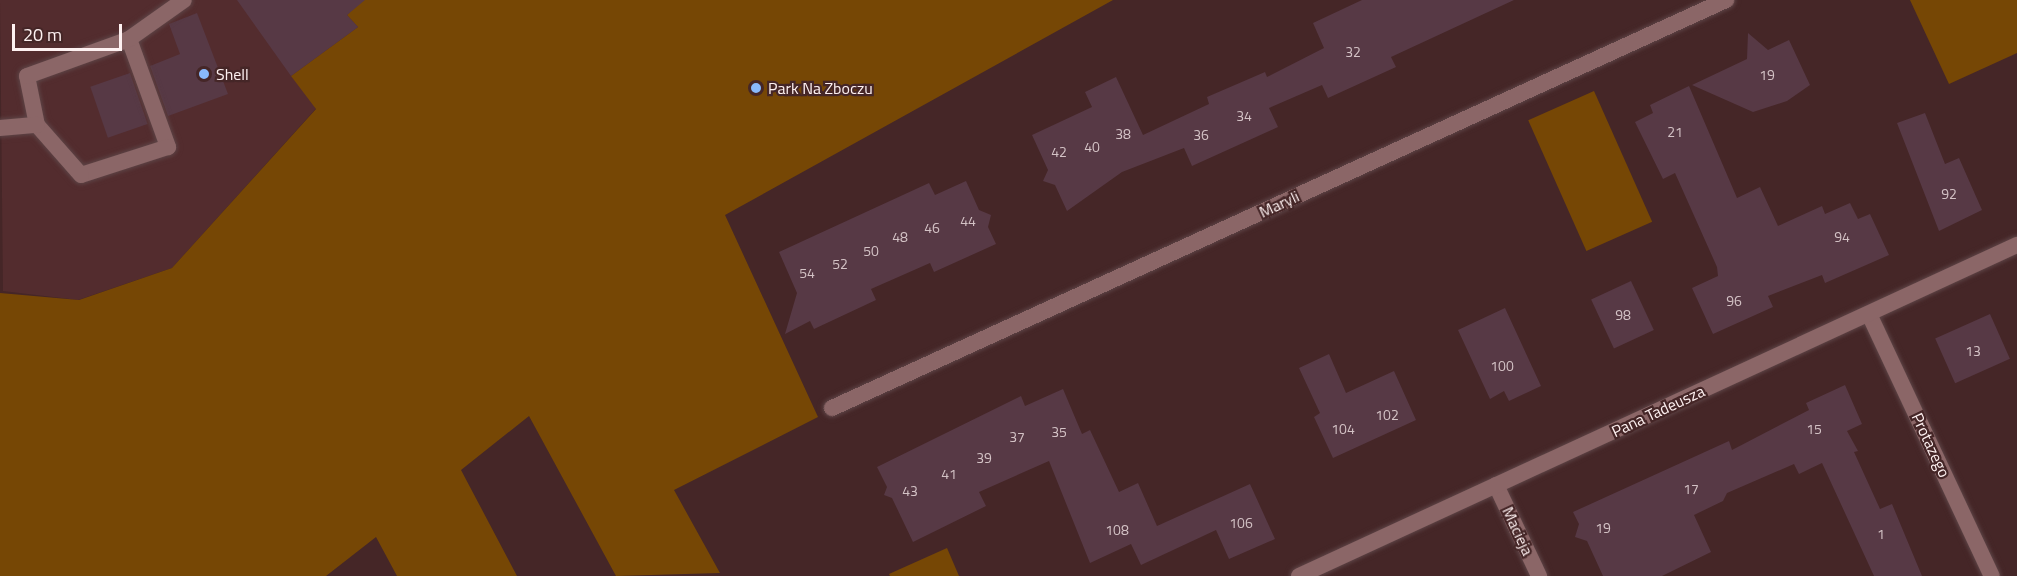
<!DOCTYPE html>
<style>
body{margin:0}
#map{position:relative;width:2017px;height:576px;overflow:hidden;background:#452627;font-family:"Titillium Web",sans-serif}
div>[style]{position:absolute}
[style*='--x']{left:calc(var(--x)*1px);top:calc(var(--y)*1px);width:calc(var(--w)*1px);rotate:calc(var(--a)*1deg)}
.built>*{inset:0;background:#532c2e}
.green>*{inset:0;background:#764705;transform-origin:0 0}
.building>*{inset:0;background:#573945;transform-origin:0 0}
.roads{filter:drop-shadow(0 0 2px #5d4446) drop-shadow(0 0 2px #5d4446)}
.service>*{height:16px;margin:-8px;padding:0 8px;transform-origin:8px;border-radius:8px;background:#8b6667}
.minor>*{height:16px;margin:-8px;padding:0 8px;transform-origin:8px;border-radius:8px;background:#8b6667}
.dots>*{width:16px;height:16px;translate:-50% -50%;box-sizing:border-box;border:3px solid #452627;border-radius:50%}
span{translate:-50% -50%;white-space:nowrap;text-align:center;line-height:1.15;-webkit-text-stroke:4.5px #452627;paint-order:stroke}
.number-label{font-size:14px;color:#d4c3c6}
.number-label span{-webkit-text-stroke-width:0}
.poi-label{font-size:16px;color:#fef1f1}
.left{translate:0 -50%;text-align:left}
.street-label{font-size:16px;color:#fef1f1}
.scale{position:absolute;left:12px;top:24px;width:110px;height:27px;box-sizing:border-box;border:3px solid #fef1f1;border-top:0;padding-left:8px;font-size:18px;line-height:21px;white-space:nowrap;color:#fef1f1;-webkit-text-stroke:4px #452627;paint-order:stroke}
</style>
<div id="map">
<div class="built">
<div style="clip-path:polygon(0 0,436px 0,320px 104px,172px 268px,78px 300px,3px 291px)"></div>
</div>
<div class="green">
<div style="clip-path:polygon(363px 0,1113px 0,725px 215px,818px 417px,674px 490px,720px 573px,616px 576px,529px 416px,461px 470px,517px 576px,397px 576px,376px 537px,326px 576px,0 576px,0 293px,79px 300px,172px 268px,316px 109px,291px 76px,358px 27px,347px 15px)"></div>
<div style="clip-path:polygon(1910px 0,2017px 0,2017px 53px,1949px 84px)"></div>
<div style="left:1594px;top:91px;width:143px;height:72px;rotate:66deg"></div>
<div style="clip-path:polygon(947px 548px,959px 576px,890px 576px,889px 574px)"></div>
</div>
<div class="building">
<div style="clip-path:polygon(237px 0,365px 0,347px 15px,358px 27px,291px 76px)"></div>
<div style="clip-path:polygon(1362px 0,1514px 0,1391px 57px,1396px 67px,1328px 98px,1322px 85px,1269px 108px,1278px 127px,1192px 166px,1184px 148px,1122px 172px,1067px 211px,1055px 185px,1043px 181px,1048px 170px,1032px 135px,1092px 107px,1085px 92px,1116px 77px,1143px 135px,1209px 104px,1207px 97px,1265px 72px,1267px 77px,1324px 48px,1313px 23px)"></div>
<div style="clip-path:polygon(197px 13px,228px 94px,168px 116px,150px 66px,180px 54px,169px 24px)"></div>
<div style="clip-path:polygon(1748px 33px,1768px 50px,1789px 40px,1810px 85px,1787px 101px,1753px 112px,1692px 85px,1747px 59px)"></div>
<div style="left:130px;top:73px;width:54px;height:42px;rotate:71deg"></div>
<div style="clip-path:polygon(1689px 86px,1737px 198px,1760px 187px,1778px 226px,1822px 206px,1825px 214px,1850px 203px,1858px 219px,1870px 214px,1889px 255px,1825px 283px,1822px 275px,1768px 296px,1773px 307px,1713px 334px,1692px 288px,1718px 276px,1717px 267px,1675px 173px,1663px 179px,1635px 122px,1653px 113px,1650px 105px)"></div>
<div style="clip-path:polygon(1925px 113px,1945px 164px,1959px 158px,1982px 210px,1939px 231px,1897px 123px)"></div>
<div style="clip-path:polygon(966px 181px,979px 210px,991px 215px,988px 227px,996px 244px,934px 272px,930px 263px,871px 289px,876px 300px,814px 329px,810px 321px,785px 334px,797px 293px,779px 252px,929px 183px,935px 195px)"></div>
<div style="left:1631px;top:281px;width:54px;height:44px;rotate:65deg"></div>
<div style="clip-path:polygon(1505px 308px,1541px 386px,1509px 401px,1504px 391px,1490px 399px,1458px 330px)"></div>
<div style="left:1990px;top:314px;width:49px;height:60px;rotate:66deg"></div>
<div style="clip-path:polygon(1329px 354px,1346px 393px,1394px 371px,1416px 420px,1333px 458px,1314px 417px,1320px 413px,1299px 368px)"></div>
<div style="clip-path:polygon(1845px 385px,1862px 424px,1847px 431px,1858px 451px,1854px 452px,1880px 509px,1892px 504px,1922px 576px,1874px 576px,1822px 463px,1799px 474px,1794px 464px,1727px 493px,1723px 501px,1694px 515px,1711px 552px,1662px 576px,1603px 576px,1587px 541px,1575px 537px,1579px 524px,1573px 512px,1729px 441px,1732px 450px,1809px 410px,1806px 403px)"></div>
<div style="clip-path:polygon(1063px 389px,1082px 434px,1090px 430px,1119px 492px,1138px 483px,1157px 526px,1250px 484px,1275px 539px,1229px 559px,1216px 530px,1141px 565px,1131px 544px,1090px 563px,1049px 461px,979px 492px,986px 506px,913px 542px,892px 498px,884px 495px,887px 487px,877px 467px,1021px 396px,1025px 406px)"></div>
</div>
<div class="roads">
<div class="service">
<div style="--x:129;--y:39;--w:115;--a:70.1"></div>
<div style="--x:168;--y:147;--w:91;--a:162.2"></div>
<div style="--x:81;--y:175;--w:67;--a:-131.3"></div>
<div style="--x:37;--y:125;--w:50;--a:-101.5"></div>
<div style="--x:27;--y:76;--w:109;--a:-19.9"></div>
<div style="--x:129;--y:39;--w:67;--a:-35.3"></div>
<div style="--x:0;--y:128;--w:37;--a:-5"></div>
</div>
<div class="minor">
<div style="--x:1869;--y:314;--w:289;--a:64.9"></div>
<div style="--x:832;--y:408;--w:983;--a:-24.53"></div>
<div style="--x:1496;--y:485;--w:101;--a:64.7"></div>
<div style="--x:1299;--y:576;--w:791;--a:-24.75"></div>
</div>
</div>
<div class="dots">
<div style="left:204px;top:74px;background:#89bafc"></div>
<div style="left:756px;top:88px;background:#89bafc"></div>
</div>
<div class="number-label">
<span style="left:1353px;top:52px">32</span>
<span style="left:1767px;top:75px">19</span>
<span style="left:1244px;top:116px">34</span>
<span style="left:1675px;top:132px">21</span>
<span style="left:1123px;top:134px">38</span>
<span style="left:1201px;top:135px">36</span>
<span style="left:1092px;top:147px">40</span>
<span style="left:1059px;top:152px">42</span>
<span style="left:1949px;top:194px">92</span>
<span style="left:968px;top:221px">44</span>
<span style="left:932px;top:228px">46</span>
<span style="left:900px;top:237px">48</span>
<span style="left:1842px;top:237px">94</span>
<span style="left:871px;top:251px">50</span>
<span style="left:840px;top:264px">52</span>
<span style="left:807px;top:273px">54</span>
<span style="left:1734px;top:301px">96</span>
<span style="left:1623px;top:315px">98</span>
<span style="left:1973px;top:351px">13</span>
<span style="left:1502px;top:366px">100</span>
<span style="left:1387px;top:415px">102</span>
<span style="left:1343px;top:429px">104</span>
<span style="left:1814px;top:429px">15</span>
<span style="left:1059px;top:432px">35</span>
<span style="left:1017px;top:437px">37</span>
<span style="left:984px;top:458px">39</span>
<span style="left:949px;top:474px">41</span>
<span style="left:1691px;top:489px">17</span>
<span style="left:910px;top:491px">43</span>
<span style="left:1241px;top:523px">106</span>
<span style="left:1603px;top:528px">19</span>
<span style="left:1117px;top:530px">108</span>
<span style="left:1881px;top:534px">1</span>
</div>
<div class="poi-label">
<span class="left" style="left:216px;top:74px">Shell</span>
<span class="left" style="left:768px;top:88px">Park Na Zboczu</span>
</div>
<div class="street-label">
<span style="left:1279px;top:204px;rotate:-25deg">Maryli</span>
<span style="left:1658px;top:411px;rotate:-25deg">Pana Tadeusza</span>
<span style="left:1931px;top:445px;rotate:65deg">Protazego</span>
<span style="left:1518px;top:531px;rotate:65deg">Macieja</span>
</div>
<div class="scale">20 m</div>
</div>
